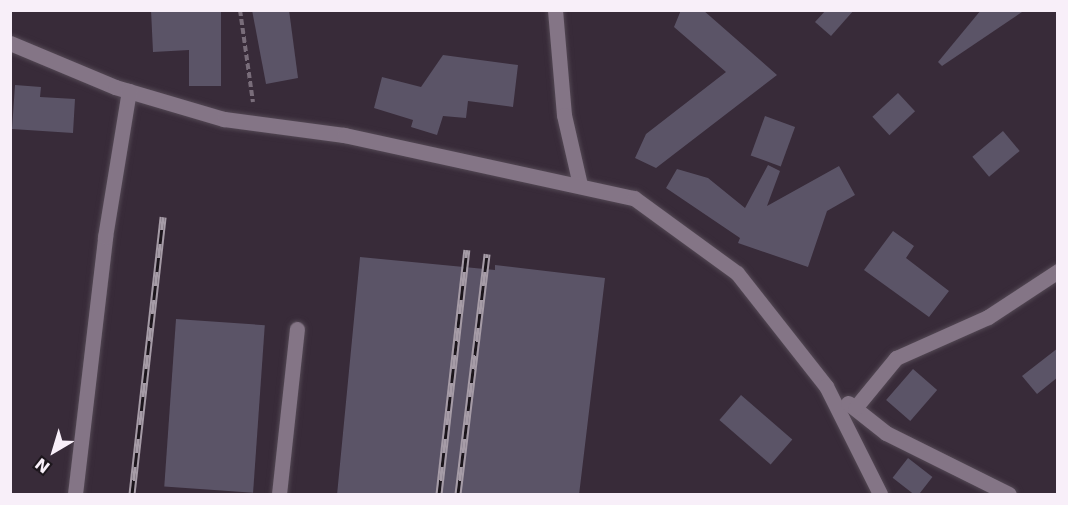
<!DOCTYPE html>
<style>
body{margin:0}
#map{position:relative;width:1068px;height:505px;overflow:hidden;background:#382b39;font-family:"DejaVu Sans",sans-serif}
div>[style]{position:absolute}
.building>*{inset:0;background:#5b5467;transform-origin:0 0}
.path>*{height:4px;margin-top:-2px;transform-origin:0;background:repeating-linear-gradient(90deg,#796d7a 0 6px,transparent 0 9px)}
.roads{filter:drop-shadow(0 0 2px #534854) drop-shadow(0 0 2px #534854)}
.minor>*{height:15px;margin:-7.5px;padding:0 7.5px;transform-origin:7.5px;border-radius:7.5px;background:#847586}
.rail>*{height:7px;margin-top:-3.5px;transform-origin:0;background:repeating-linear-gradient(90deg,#1c161c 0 14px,#a69ca7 0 28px);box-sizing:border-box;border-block:2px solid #a69ca7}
span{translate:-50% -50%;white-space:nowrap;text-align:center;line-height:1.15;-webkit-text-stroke:4.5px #1c161c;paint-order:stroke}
.frame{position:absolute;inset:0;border:12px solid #f8eff9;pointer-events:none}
.north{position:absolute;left:24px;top:421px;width:60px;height:60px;-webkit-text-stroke:4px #1c161c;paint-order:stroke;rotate:218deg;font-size:16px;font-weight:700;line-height:24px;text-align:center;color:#f8eff9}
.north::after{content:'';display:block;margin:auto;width:21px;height:27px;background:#f8eff9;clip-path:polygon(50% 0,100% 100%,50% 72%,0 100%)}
</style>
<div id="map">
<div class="building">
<i style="clip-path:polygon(151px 10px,221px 10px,221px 86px,189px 86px,189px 50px,153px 52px)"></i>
<i style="clip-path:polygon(252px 10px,289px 10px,298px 78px,266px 84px)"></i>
<i style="clip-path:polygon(681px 10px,703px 10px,777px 75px,656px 168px,635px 158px,646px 134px,726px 72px,674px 27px)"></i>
<i style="clip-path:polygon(826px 10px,854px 10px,831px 36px,815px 22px)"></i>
<i style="clip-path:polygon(981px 10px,1025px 10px,942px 66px,938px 62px)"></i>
<i style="clip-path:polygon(443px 55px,518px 65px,513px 107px,468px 101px,466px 118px,443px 116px,437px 135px,411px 127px,413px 120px,374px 108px,382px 77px,421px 87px)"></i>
<i style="clip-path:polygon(15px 85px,41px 87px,40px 97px,75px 99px,73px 133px,12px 129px)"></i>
<i style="left:898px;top:93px;width:25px;height:35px;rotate:47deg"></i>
<i style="left:765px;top:116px;width:32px;height:42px;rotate:20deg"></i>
<i style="left:1003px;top:131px;width:26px;height:40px;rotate:50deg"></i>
<i style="clip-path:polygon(768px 165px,780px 171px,767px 206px,839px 166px,855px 195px,827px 211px,808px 267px,738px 243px,740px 238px,666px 188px,677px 169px,708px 178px,745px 208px)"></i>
<i style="clip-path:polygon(893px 231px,914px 246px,906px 258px,949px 291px,929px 317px,864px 270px)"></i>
<i style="clip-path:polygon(360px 257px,495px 270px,495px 265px,605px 278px,579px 495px,337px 495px)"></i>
<i style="left:176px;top:319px;width:89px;height:168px;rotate:4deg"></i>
<i style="clip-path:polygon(1058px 348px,1058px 377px,1037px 394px,1022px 376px)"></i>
<i style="left:913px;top:369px;width:32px;height:41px;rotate:41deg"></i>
<i style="left:741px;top:395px;width:68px;height:33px;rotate:41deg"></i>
<i style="left:908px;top:458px;width:31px;height:25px;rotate:38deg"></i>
</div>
<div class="path">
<i style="left:240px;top:10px;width:93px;rotate:82deg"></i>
</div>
<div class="roads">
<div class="minor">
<i style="left:555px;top:10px;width:105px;rotate:85.1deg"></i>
<i style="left:564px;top:115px;width:72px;rotate:77.1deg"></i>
<i style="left:10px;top:43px;width:114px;rotate:22.7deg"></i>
<i style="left:115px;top:87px;width:114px;rotate:16.4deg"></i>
<i style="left:224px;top:119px;width:121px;rotate:7.6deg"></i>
<i style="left:344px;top:135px;width:297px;rotate:12.3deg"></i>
<i style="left:634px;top:198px;width:127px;rotate:36.1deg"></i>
<i style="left:737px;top:273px;width:144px;rotate:51.8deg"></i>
<i style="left:826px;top:386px;width:121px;rotate:63.4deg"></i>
<i style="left:848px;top:403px;width:48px;rotate:38.3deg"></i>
<i style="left:886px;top:433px;width:137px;rotate:26.4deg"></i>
<i style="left:855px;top:408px;width:65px;rotate:-50.6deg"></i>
<i style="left:896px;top:358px;width:101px;rotate:-24deg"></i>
<i style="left:988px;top:317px;width:84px;rotate:-33.3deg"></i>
<i style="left:75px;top:494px;width:259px;rotate:-83.3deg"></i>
<i style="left:105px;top:237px;width:148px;rotate:-80.7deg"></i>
<i style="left:279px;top:494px;width:166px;rotate:-83.8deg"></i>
</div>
</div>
<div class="rail">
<i style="left:132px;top:494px;width:279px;rotate:-83.6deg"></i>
<i style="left:439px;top:494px;width:246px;rotate:-83.5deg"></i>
<i style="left:458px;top:494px;width:242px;rotate:-83.1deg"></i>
</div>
<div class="frame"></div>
<div class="north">N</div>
</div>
